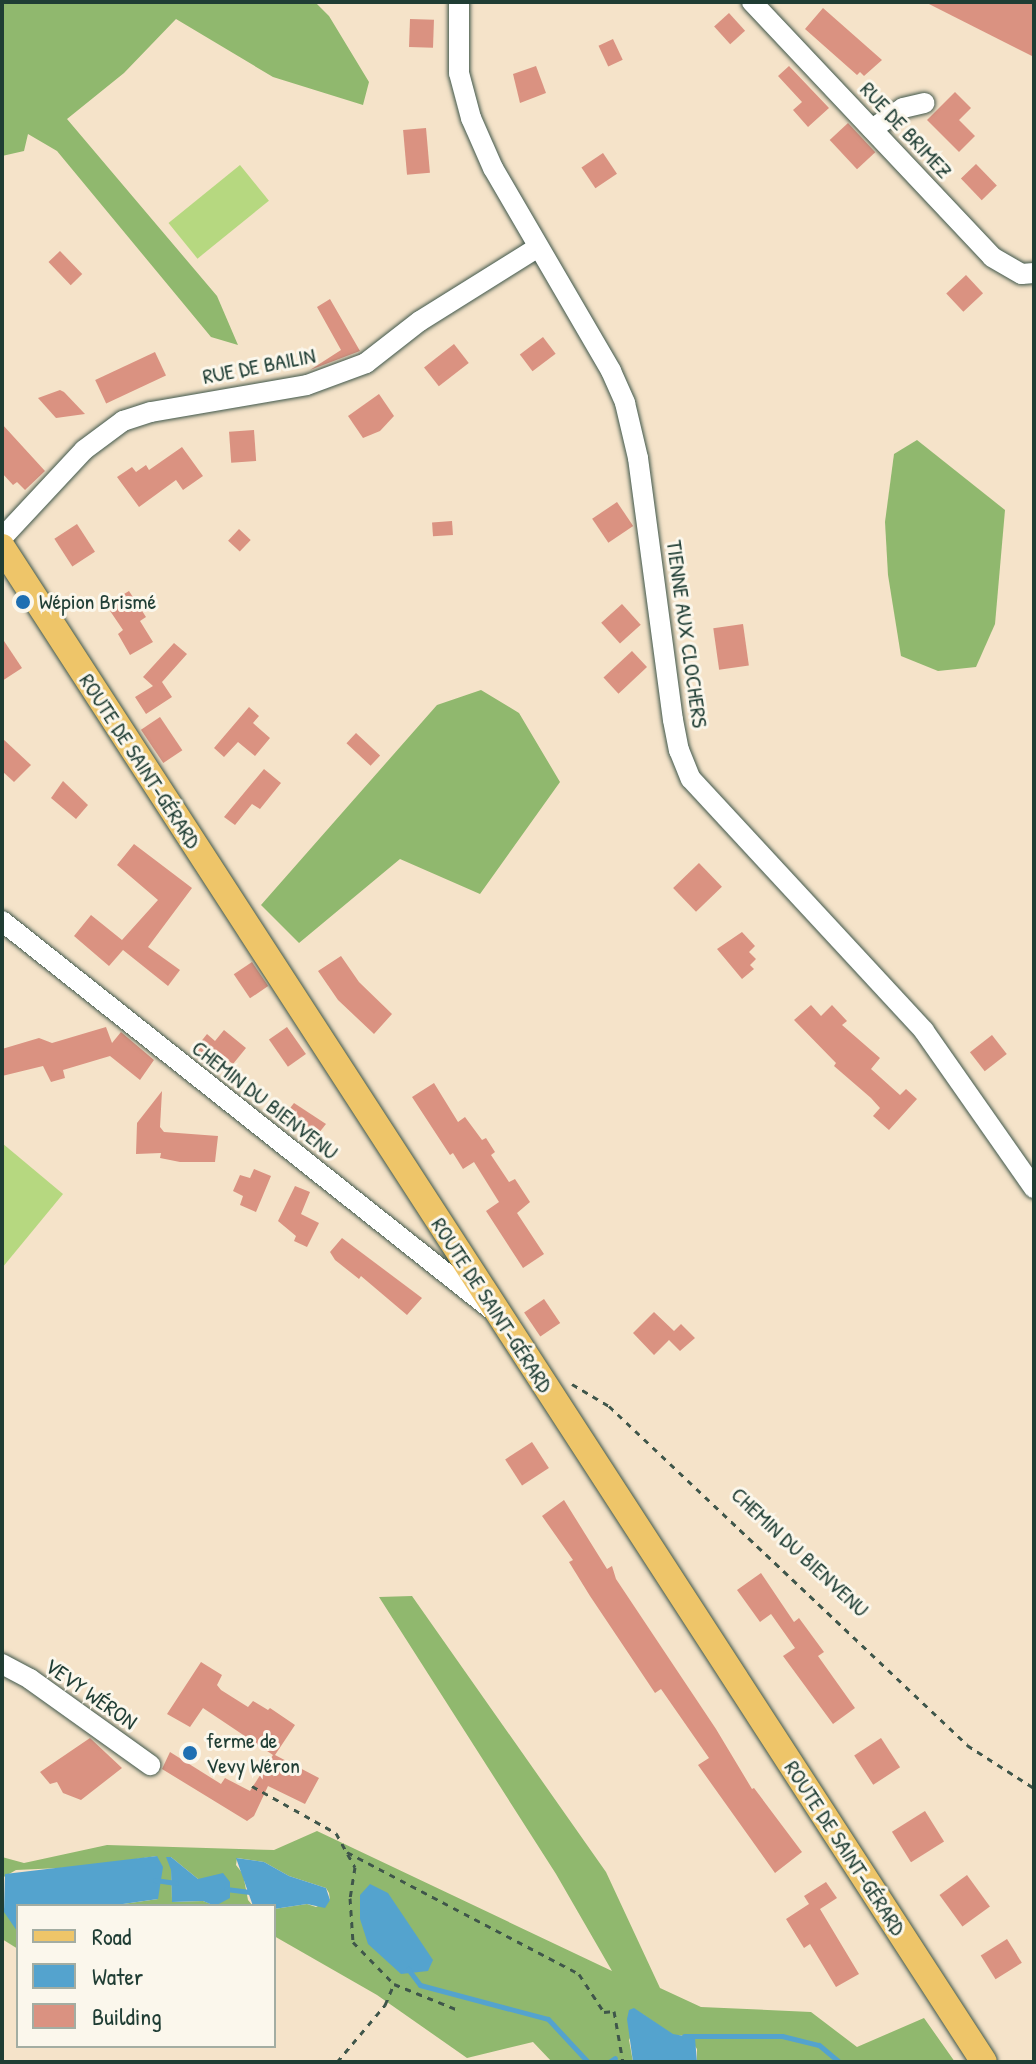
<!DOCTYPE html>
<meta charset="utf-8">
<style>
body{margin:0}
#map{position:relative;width:1036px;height:2064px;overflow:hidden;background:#f5e3c9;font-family:"Patrick Hand",sans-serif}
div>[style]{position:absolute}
.green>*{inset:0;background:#b6d880;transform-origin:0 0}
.forest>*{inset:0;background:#90b86e}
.water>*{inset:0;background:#54a3ce}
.stream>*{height:5px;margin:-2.5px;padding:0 2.5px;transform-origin:2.5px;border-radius:2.5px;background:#54a3ce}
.building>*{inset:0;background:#da9281;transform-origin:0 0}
.path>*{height:3px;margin-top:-1.5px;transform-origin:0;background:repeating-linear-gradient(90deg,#3f564a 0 6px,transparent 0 12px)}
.roads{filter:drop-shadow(0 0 2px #3f564a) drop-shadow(0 0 2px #3f564a)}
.minor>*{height:20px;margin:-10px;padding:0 10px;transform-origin:10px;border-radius:10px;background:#fff}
.major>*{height:26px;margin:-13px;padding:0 13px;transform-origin:13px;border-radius:13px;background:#eec569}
.dots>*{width:22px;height:22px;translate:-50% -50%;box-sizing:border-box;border:4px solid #fbf7ec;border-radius:50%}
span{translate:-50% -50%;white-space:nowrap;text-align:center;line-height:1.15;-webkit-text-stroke:6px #fbf7ec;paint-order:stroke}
.street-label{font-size:22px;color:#1f3d34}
.poi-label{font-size:22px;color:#1f3d34}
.left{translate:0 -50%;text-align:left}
.frame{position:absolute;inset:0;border:4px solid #1f3d34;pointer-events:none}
.legend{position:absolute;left:16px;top:1904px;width:260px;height:144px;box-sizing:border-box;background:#fbf7ec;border:2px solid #a3ada2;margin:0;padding:10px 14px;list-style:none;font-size:24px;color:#1f3d34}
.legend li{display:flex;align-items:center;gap:16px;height:40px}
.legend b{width:40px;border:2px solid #a3ada2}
</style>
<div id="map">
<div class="green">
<i style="left:240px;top:165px;width:46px;height:92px;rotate:51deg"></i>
<i style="clip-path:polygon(2px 1143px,63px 1194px,2px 1268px)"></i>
</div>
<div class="forest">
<i style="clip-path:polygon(2px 2px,315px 2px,329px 16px,369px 82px,363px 105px,273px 77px,176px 19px,124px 73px,67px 119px,217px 296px,238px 345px,211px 337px,57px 151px,28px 134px,24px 151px,2px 156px)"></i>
<i style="clip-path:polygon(917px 440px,1005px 510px,995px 624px,976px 667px,938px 671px,901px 656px,888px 575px,885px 522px,894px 454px)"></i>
<i style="clip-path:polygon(481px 690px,519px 713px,560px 782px,480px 894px,400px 859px,299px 943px,261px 905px,437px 705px)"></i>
<i style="clip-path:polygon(evenodd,412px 1596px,606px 1872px,660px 1988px,701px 2007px,811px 2012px,857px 2047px,924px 2018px,955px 2062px,697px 2062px,697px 2049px,688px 2036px,673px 2035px,642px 2014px,629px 2040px,633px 2062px,552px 2062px,533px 2042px,467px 2058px,377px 1995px,274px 1936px,274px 1909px,307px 1904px,316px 1907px,330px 1900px,329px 1893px,326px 1888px,289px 1876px,264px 1862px,237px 1858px,236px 1865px,243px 1874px,248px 1900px,253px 1906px,109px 1906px,158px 1899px,157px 1856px,82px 1867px,16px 1870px,2px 1878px,2px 1857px,24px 1863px,107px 1845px,274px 1850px,317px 1831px,612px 1971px,556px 1874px,379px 1597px,412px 1596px,171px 1857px,198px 1879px,216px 1906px,203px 1901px,172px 1902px,171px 1857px)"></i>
<i style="clip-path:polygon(2px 1904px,18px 1931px,18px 1949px,2px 1939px)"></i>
</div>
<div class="water">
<i style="clip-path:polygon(157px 1856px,163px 1867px,158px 1899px,109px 1906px,18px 1906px,17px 1931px,4px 1912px,5px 1874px)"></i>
<i style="clip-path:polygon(166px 1857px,171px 1857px,198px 1879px,223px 1873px,230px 1882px,230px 1898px,215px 1906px,203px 1901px,172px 1902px,171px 1870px)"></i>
<i style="clip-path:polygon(236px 1858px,264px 1862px,289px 1876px,326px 1888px,330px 1900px,325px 1908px,307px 1904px,274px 1909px,274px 1906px,253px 1906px)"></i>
<i style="clip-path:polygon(370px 1884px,388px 1893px,433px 1960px,428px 1971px,401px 1974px,368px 1944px,360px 1919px,360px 1895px)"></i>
<i style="clip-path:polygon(634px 2008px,673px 2034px,695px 2038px,697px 2062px,633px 2062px,627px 2019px,629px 2010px)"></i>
</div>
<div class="stream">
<i style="left:155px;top:1880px;width:21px;rotate:8deg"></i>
<i style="left:226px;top:1889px;width:26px;rotate:7deg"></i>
<i style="left:408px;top:1969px;width:20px;rotate:53deg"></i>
<i style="left:420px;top:1985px;width:132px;rotate:14.9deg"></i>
<i style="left:548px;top:2019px;width:59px;rotate:47.1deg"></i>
<i style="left:684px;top:2036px;width:98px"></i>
<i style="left:782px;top:2036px;width:38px;rotate:14deg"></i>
<i style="left:819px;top:2045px;width:26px;rotate:40deg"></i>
<i style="left:609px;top:2062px;width:7px;rotate:-34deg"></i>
</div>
<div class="building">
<i style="clip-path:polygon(925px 2px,1034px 2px,1034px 57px)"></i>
<i style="clip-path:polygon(823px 8px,882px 60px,864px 76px,860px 72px,857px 75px,805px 29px)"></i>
<i style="left:729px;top:13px;width:24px;height:20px;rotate:48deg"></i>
<i style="left:410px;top:19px;width:24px;height:28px;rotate:2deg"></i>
<i style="left:613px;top:39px;width:23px;height:16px;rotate:65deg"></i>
<i style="clip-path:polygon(536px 66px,546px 93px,520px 103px,513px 74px)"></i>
<i style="clip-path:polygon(789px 66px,829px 108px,808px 127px,793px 110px,802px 102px,778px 76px)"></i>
<i style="clip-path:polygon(955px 92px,971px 108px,959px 120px,975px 136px,959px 152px,927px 120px)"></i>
<i style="left:848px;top:123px;width:40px;height:25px;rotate:47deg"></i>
<i style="left:426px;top:128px;width:45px;height:23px;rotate:85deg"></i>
<i style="left:603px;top:153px;width:25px;height:26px;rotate:56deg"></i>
<i style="left:976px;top:164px;width:30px;height:21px;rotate:46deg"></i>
<i style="left:60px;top:251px;width:32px;height:16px;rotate:46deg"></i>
<i style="left:966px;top:275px;width:25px;height:27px;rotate:47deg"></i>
<i style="clip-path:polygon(330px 299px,360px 351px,310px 370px,341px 350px,317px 307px)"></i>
<i style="left:543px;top:337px;width:21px;height:29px;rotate:53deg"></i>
<i style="left:454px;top:344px;width:24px;height:38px;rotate:52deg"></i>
<i style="left:155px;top:352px;width:26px;height:66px;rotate:65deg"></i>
<i style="clip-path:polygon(60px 390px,64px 392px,85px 414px,56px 418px,38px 398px)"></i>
<i style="clip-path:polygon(379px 394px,394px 416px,380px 431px,363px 438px,348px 416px)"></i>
<i style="clip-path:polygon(2px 424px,45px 471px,25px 490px,17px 482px,13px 485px,2px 473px)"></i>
<i style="left:254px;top:430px;width:31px;height:25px;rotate:86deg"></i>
<i style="clip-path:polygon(182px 447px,203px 476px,183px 490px,176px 480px,139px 507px,117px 477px,132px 467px,136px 472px,146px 465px,149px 470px)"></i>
<i style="left:617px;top:502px;width:29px;height:30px;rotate:56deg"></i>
<i style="left:452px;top:521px;width:14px;height:20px;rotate:86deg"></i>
<i style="left:77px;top:524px;width:33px;height:27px;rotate:57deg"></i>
<i style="left:239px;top:529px;width:16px;height:16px;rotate:43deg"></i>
<i style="clip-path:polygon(129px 591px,146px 617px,140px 621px,153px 642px,130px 655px,118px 634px,123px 630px,106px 605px)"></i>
<i style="left:622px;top:604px;width:28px;height:28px;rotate:48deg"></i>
<i style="left:743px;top:624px;width:42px;height:30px;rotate:82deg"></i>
<i style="clip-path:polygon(2px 638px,22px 668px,2px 681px)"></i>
<i style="clip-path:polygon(174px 643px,187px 654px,162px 682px,172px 697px,146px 714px,135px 697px,153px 686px,143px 677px)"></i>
<i style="left:632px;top:651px;width:22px;height:39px;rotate:47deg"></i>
<i style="clip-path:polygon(249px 707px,259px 716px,253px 723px,270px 738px,255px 756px,238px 742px,224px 757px,214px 748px)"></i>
<i style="left:160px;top:717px;width:40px;height:23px;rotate:56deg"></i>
<i style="left:356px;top:733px;width:33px;height:14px;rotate:43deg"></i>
<i style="clip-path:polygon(2px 738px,31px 765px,14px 782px,2px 771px)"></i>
<i style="clip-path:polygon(264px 769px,281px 783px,260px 809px,252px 804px,235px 825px,224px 817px)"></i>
<i style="clip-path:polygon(63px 781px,88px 805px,76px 819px,51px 798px)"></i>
<i style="clip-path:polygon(134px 844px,192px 888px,148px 947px,180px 970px,168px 986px,123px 950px,109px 966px,74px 936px,91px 915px,122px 940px,158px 900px,117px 865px)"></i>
<i style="left:699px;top:863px;width:33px;height:36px;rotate:46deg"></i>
<i style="clip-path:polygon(742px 932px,755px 946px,749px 952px,756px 959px,750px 965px,754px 969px,742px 979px,717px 949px)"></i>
<i style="clip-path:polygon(341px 956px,359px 982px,392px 1014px,374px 1034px,338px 1000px,318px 971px)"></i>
<i style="left:252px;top:962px;width:29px;height:22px;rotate:56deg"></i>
<i style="clip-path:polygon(811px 1005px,821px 1016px,832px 1005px,847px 1021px,842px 1025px,880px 1058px,871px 1069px,900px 1095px,906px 1089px,917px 1099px,889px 1130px,873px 1116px,880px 1108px,871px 1098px,834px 1066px,836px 1063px,794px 1020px)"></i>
<i style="clip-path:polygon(106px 1027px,112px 1043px,121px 1032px,154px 1060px,140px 1080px,110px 1056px,63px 1070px,65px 1078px,51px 1082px,43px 1066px,2px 1076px,2px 1049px,39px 1038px,52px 1043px)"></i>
<i style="left:287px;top:1027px;width:33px;height:22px;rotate:55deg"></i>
<i style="clip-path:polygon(224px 1030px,246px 1048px,233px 1064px,216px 1051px,205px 1065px,191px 1054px,207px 1034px,215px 1041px)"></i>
<i style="left:992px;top:1035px;width:24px;height:28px;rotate:52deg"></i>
<i style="clip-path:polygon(434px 1083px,458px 1122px,465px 1117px,482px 1140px,486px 1138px,495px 1152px,491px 1155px,509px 1182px,515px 1179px,530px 1202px,517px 1213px,544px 1254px,523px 1268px,486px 1211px,499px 1202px,474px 1162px,463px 1169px,453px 1153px,450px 1155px,412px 1097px)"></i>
<i style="clip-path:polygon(162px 1091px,160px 1127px,164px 1132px,218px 1136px,215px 1162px,180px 1162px,160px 1158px,161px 1153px,136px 1154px,137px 1123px)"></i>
<i style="clip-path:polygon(294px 1103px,326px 1124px,314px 1139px,284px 1116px)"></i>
<i style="clip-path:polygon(254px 1169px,271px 1176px,256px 1212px,240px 1205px,243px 1196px,233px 1191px,240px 1175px,250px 1178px)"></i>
<i style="clip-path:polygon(295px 1186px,310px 1192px,301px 1214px,319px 1223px,307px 1247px,294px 1241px,296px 1236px,278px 1221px)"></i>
<i style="clip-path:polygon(342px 1238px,422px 1298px,407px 1315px,361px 1276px,359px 1279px,335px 1260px,330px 1252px)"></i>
<i style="left:544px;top:1299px;width:29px;height:24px;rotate:56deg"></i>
<i style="clip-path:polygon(654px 1312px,674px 1331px,681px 1324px,695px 1338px,680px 1351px,669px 1340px,654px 1355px,633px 1333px)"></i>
<i style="left:532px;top:1442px;width:31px;height:32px;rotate:57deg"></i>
<i style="clip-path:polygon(564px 1500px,607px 1569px,612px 1566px,616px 1579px,716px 1729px,752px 1789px,754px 1788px,802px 1852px,775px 1873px,698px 1765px,709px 1758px,661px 1689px,655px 1693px,590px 1596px,569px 1562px,573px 1560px,542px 1516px)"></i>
<i style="clip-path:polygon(761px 1573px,794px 1622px,799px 1618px,824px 1652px,818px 1656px,855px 1708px,833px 1724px,783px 1656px,795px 1648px,771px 1614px,760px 1622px,737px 1590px)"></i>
<i style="clip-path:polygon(201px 1662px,222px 1675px,217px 1685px,221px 1690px,248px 1707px,253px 1701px,268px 1710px,270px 1708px,295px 1725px,275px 1755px,319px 1778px,305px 1804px,268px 1786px,254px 1816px,247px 1821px,162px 1769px,170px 1752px,221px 1784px,225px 1778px,250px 1791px,273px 1755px,203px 1708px,190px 1727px,167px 1714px)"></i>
<i style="clip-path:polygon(90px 1738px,122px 1768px,81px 1800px,63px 1793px,57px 1782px,50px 1784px,40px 1772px)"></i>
<i style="left:881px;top:1738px;width:35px;height:32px;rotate:57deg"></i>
<i style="left:925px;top:1811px;width:36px;height:39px;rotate:58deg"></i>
<i style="left:967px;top:1875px;width:39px;height:34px;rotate:54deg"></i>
<i style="clip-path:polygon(826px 1882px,837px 1898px,820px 1909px,859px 1974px,836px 1987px,810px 1944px,804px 1948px,786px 1919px,809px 1904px,804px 1896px)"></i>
<i style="left:1007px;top:1939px;width:28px;height:31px;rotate:58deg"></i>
</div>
<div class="path">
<i style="left:572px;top:1384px;width:43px;rotate:30.7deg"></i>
<i style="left:609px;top:1406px;width:493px;rotate:43.4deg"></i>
<i style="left:967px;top:1745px;width:80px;rotate:32.7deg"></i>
<i style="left:252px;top:1786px;width:96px;rotate:29.2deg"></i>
<i style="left:336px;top:1833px;width:39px;rotate:61deg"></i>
<i style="left:355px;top:1867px;width:31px;rotate:99deg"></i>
<i style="left:350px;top:1898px;width:44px;rotate:86.1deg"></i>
<i style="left:353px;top:1942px;width:59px;rotate:45.7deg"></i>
<i style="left:394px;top:1984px;width:69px;rotate:22.1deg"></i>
<i style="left:347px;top:1852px;width:262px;rotate:27.7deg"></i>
<i style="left:579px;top:1974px;width:45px;rotate:56.7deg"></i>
<i style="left:604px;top:2012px;width:10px;rotate:-6deg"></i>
<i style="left:614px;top:2011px;width:52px;rotate:80deg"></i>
<i style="left:337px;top:2062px;width:75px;rotate:-49.9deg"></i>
<i style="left:385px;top:2005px;width:23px;rotate:-67deg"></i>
</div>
<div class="roads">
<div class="minor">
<i style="left:459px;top:2px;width:71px;rotate:90deg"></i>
<i style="left:459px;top:73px;width:47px;rotate:75.1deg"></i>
<i style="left:471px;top:118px;width:55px;rotate:66.3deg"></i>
<i style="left:493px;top:168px;width:235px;rotate:59.8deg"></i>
<i style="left:611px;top:371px;width:35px;rotate:66deg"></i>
<i style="left:625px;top:403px;width:57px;rotate:76.7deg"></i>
<i style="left:638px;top:458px;width:264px;rotate:82.4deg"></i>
<i style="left:673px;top:720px;width:31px;rotate:79deg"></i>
<i style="left:679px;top:750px;width:31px;rotate:68deg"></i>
<i style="left:691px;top:779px;width:343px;rotate:47.2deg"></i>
<i style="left:924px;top:1031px;width:192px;rotate:55deg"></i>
<i style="left:752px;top:2px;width:350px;rotate:46.7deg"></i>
<i style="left:992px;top:257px;width:34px;rotate:30deg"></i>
<i style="left:1022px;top:274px;width:12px;rotate:-5deg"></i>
<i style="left:872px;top:129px;width:37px;rotate:-34deg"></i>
<i style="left:903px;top:108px;width:22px;rotate:-13deg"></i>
<i style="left:2px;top:538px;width:120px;rotate:-47deg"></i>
<i style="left:84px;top:450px;width:49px;rotate:-36.6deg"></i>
<i style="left:123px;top:421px;width:29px;rotate:-18deg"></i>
<i style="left:151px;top:412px;width:158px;rotate:-9.8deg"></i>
<i style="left:307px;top:385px;width:63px;rotate:-20.4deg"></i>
<i style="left:366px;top:363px;width:68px;rotate:-37.9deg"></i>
<i style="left:420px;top:321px;width:138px;rotate:-32deg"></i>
<i style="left:2px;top:921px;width:624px;rotate:38.43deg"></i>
<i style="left:2px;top:1664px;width:32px;rotate:28deg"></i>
<i style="left:30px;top:1679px;width:148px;rotate:35.6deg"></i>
</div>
<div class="major">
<i style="left:2px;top:547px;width:1805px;rotate:57.05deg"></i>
</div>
</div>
<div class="dots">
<i style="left:23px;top:602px;background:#1f6fb2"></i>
<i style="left:190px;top:1753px;background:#1f6fb2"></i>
</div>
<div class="street-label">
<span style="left:906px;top:130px;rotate:47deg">RUE DE BRIMEZ</span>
<span style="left:259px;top:366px;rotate:-11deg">RUE DE BAILIN</span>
<span style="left:687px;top:634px;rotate:82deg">TIENNE AUX CLOCHERS</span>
<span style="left:140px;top:761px;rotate:57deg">ROUTE DE SAINT-GÉRARD</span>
<span style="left:265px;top:1100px;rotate:38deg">CHEMIN DU BIENVENU</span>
<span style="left:492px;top:1305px;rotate:57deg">ROUTE DE SAINT-GÉRARD</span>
<span style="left:800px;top:1552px;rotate:43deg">CHEMIN DU BIENVENU</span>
<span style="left:91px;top:1694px;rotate:35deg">VEVY WÉRON</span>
<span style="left:845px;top:1848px;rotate:57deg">ROUTE DE SAINT-GÉRARD</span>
</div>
<div class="poi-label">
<span class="left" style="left:39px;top:602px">Wépion Brismé</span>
<span class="left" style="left:206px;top:1753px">ferme de<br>Vevy Wéron</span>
</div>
<div class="frame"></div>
<ul class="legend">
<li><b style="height:10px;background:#eec569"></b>Road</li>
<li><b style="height:22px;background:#54a3ce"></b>Water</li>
<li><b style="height:22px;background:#da9281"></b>Building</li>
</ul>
</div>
